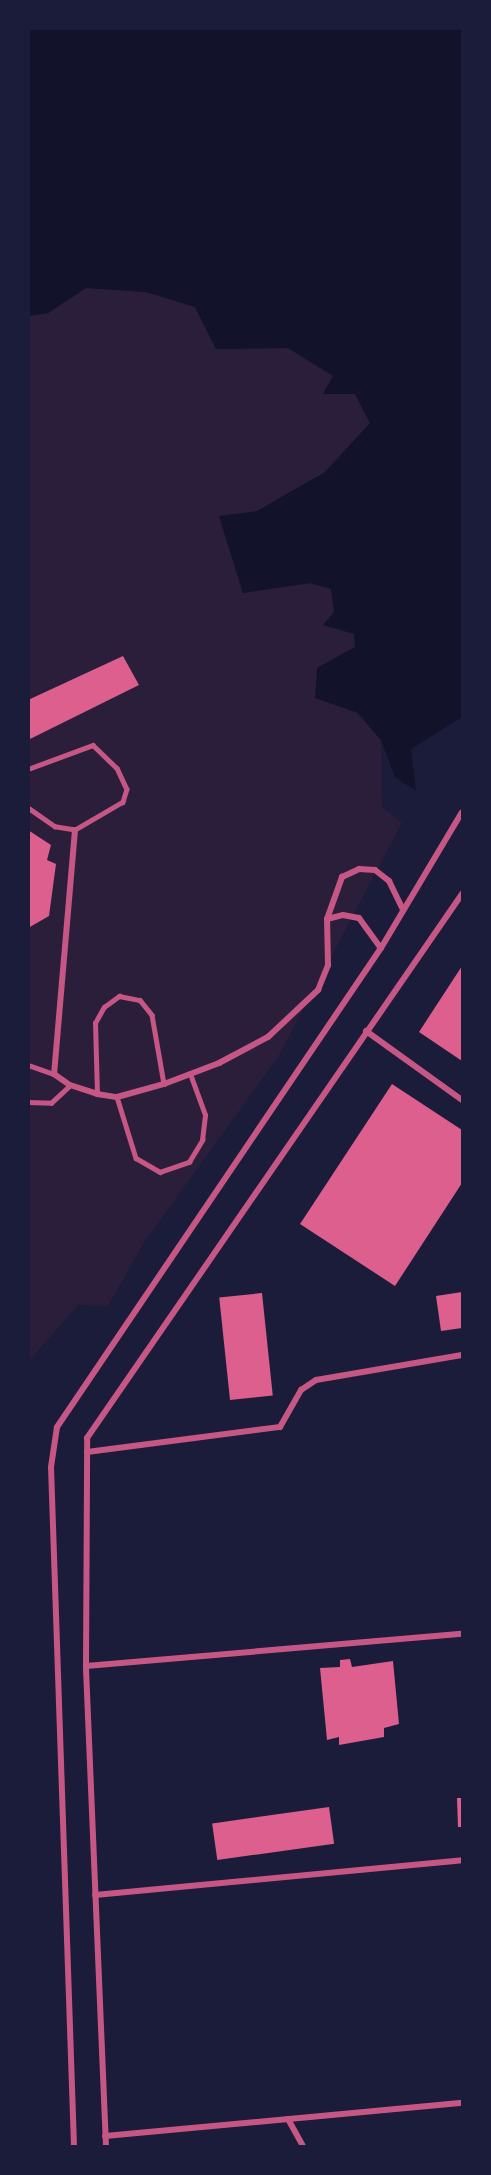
<!DOCTYPE html>
<style>
body{margin:0}
#map{position:relative;width:491px;height:2175px;overflow:hidden;background:#1b1b3a;font-family:Cabin,sans-serif}
div>[style]{position:absolute}
.green>*{inset:0;background:#2a1e3b}
.water>*{inset:0;background:#12122b}
.building>*{inset:0;background:#dd5f8e;transform-origin:0 0}
.service>*{height:4.5px;margin:-2.25px;padding:0 2.25px;transform-origin:2.25px;border-radius:2.25px;background:#c65784}
.minor>*{height:6px;margin:-3px;padding:0 3px;transform-origin:3px;border-radius:3px;background:#c65784}
span{translate:-50% -50%;white-space:nowrap;text-align:center;line-height:1.15;-webkit-text-stroke:6px #1b1b3a;paint-order:stroke}
.frame{position:absolute;inset:0;border:30px solid #1b1b3a;pointer-events:none}
</style>
<div id="map">
<div class="green">
<i style="clip-path:polygon(86px 288px,146px 292px,195px 307px,216px 349px,288px 348px,334px 376px,324px 394px,355px 394px,370px 423px,325px 473px,257px 511px,219px 517px,243px 593px,310px 583px,331px 589px,334px 612px,354px 634px,355px 647px,317px 668px,381px 740px,382px 807px,402px 823px,278px 1057px,145px 1241px,108px 1306px,78px 1305px,29px 1361px,29px 316px,48px 313px)"></i>
</div>
<div class="water">
<i style="clip-path:polygon(28px 29px,462px 29px,462px 717px,411px 749px,416px 791px,395px 777px,381px 740px,358px 713px,315px 698px,317px 668px,355px 647px,354px 634px,323px 625px,334px 612px,331px 589px,310px 583px,243px 593px,219px 516px,257px 511px,325px 472px,370px 423px,355px 394px,323px 394px,333px 376px,288px 348px,216px 349px,195px 307px,146px 292px,86px 288px,48px 313px,29px 316px)"></i>
</div>
<div class="building">
<i style="clip-path:polygon(123px 656px,139px 685px,28px 740px,28px 700px)"></i>
<i style="clip-path:polygon(28px 830px,51px 845px,47px 860px,56px 864px,49px 916px,28px 928px)"></i>
<i style="clip-path:polygon(462px 966px,462px 1061px,419px 1032px)"></i>
<i style="clip-path:polygon(392px 1084px,462px 1130px,462px 1183px,395px 1286px,300px 1224px)"></i>
<i style="clip-path:polygon(462px 1292px,462px 1328px,441px 1331px,436px 1296px)"></i>
<i style="left:262px;top:1293px;width:103px;height:43px;rotate:84deg"></i>
<i style="clip-path:polygon(350px 1659px,352px 1667px,393px 1661px,399px 1724px,384px 1728px,384px 1737px,339px 1745px,339px 1737px,327px 1740px,320px 1668px,340px 1667px,340px 1660px)"></i>
<i style="clip-path:polygon(457px 1798px,462px 1798px,462px 1827px,458px 1827px)"></i>
<i style="left:329px;top:1807px;width:37px;height:118px;rotate:82deg"></i>
</div>
<div class="service">
<i style="left:28px;top:769px;width:69px;rotate:-20.3deg"></i>
<i style="left:93px;top:745px;width:33px;rotate:44deg"></i>
<i style="left:117px;top:768px;width:23px;rotate:65deg"></i>
<i style="left:127px;top:789px;width:14px;rotate:107deg"></i>
<i style="left:123px;top:802px;width:56px;rotate:149.7deg"></i>
<i style="left:75px;top:830px;width:20px;rotate:-171deg"></i>
<i style="left:55px;top:827px;width:33px;rotate:-145deg"></i>
<i style="left:28px;top:1065px;width:28px;rotate:19deg"></i>
<i style="left:97px;top:1094px;width:71px;rotate:-91.6deg"></i>
<i style="left:95px;top:1023px;width:18px;rotate:-61deg"></i>
<i style="left:104px;top:1007px;width:19px;rotate:-36deg"></i>
<i style="left:119px;top:996px;width:21px;rotate:11deg"></i>
<i style="left:140px;top:1000px;width:19px;rotate:51deg"></i>
<i style="left:152px;top:1015px;width:70px;rotate:80.1deg"></i>
<i style="left:117px;top:1097px;width:64px;rotate:72.7deg"></i>
<i style="left:136px;top:1158px;width:28px;rotate:30deg"></i>
<i style="left:160px;top:1172px;width:31px;rotate:-19deg"></i>
<i style="left:189px;top:1162px;width:26px;rotate:-59deg"></i>
<i style="left:202px;top:1140px;width:25px;rotate:-83deg"></i>
<i style="left:205px;top:1115px;width:44px;rotate:-110.1deg"></i>
<i style="left:28px;top:1102px;width:23px;rotate:2deg"></i>
<i style="left:51px;top:1103px;width:26px;rotate:-43deg"></i>
</div>
<div class="minor">
<i style="left:75px;top:830px;width:245px;rotate:94.9deg"></i>
<i style="left:54px;top:1074px;width:19px;rotate:35deg"></i>
<i style="left:70px;top:1085px;width:28px;rotate:18deg"></i>
<i style="left:97px;top:1094px;width:20px;rotate:9deg"></i>
<i style="left:117px;top:1097px;width:49px;rotate:-15.5deg"></i>
<i style="left:164px;top:1084px;width:59px;rotate:-20.9deg"></i>
<i style="left:219px;top:1063px;width:55px;rotate:-28deg"></i>
<i style="left:268px;top:1037px;width:69px;rotate:-43.2deg"></i>
<i style="left:318px;top:990px;width:27px;rotate:-68deg"></i>
<i style="left:328px;top:965px;width:46px;rotate:-91.2deg"></i>
<i style="left:327px;top:919px;width:45px;rotate:-70.3deg"></i>
<i style="left:342px;top:877px;width:19px;rotate:-25deg"></i>
<i style="left:359px;top:869px;width:16px;rotate:4deg"></i>
<i style="left:375px;top:870px;width:18px;rotate:38deg"></i>
<i style="left:389px;top:881px;width:32px;rotate:64deg"></i>
<i style="left:327px;top:919px;width:16px;rotate:-14deg"></i>
<i style="left:343px;top:915px;width:16px;rotate:11deg"></i>
<i style="left:359px;top:918px;width:37px;rotate:54deg"></i>
<i style="left:366px;top:1031px;width:118px;rotate:35.7deg"></i>
<i style="left:87px;top:1452px;width:195px;rotate:-7.4deg"></i>
<i style="left:280px;top:1427px;width:43px;rotate:-60.4deg"></i>
<i style="left:301px;top:1390px;width:18px;rotate:-34deg"></i>
<i style="left:316px;top:1380px;width:148px;rotate:-9.7deg"></i>
<i style="left:86px;top:1666px;width:377px;rotate:-4.9deg"></i>
<i style="left:95px;top:1895px;width:369px;rotate:-5.4deg"></i>
<i style="left:288px;top:2119px;width:31px;rotate:61deg"></i>
<i style="left:105px;top:2136px;width:359px;rotate:-5.3deg"></i>
<i style="left:74px;top:2146px;width:679px;rotate:-91.94deg"></i>
<i style="left:51px;top:1467px;width:40px;rotate:-81.5deg"></i>
<i style="left:57px;top:1427px;width:578px;rotate:-55.93deg"></i>
<i style="left:381px;top:948px;width:158px;rotate:-59.2deg"></i>
<i style="left:106px;top:2146px;width:480px;rotate:-92.4deg"></i>
<i style="left:86px;top:1666px;width:228px;rotate:-89.7deg"></i>
<i style="left:87px;top:1438px;width:661px;rotate:-55.42deg"></i>
</div>
<div class="frame"></div>
</div>
